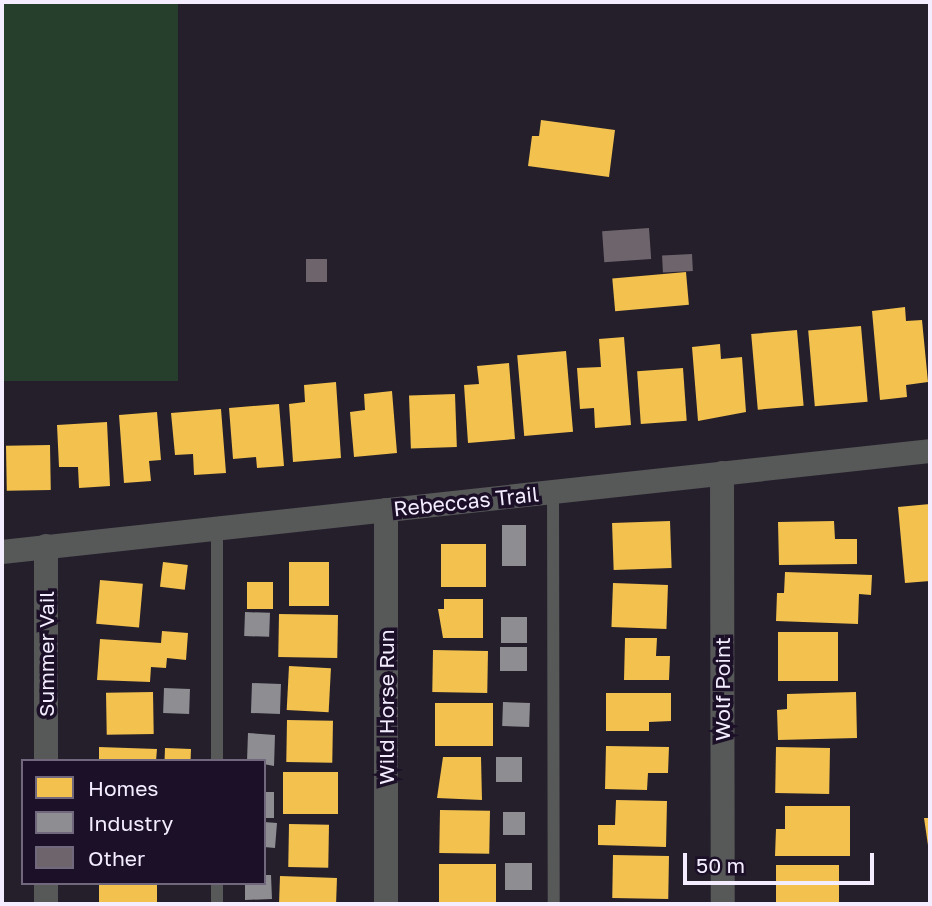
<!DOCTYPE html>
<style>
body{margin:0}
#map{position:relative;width:932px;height:906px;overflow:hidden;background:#251f2c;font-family:"Golos Text",sans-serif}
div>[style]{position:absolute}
.green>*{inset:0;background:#263f2c;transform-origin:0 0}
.homes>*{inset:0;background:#f2c14e;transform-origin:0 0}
.industry>*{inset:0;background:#8d8d92;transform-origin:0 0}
.building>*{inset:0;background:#6d646c;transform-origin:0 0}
.lane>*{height:12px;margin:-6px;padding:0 6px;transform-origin:6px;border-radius:6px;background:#575858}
.street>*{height:24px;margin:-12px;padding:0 12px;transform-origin:12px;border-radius:12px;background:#575858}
span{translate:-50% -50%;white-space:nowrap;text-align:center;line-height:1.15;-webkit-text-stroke:7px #1b1028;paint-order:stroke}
.street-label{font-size:21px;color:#f4edff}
.frame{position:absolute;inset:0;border:4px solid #f4edff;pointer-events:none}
.legend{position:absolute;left:21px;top:759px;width:245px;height:126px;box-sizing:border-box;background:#1b1028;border:2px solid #72687e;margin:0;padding:9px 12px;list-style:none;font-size:21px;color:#f4edff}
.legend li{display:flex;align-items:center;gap:14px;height:35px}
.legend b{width:35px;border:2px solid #72687e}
.scale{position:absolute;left:683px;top:853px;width:191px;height:32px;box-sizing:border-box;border:4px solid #f4edff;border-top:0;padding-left:9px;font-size:21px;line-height:24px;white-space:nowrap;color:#f4edff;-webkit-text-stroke:5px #1b1028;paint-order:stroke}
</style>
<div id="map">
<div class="green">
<i style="left:2px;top:2px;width:176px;height:379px"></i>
</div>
<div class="homes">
<i style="clip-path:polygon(541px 120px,615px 130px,609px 177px,528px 166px,532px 136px,539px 136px)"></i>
<i style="left:686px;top:272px;width:33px;height:74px;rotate:85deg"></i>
<i style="clip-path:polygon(905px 307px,906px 321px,922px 320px,928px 382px,906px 385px,907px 397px,880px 400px,872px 311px)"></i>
<i style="left:861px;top:326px;width:76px;height:53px;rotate:85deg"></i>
<i style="left:797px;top:330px;width:76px;height:46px;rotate:85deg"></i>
<i style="clip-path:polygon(624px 337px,631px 425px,595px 428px,594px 408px,580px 409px,577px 368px,601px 367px,599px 339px)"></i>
<i style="clip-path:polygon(720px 344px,721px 359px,742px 357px,746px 412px,698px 421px,692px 347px)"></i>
<i style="left:566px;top:351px;width:81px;height:49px;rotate:85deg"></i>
<i style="clip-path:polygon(509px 363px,515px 439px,468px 443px,464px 385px,479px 384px,477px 366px)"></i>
<i style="left:683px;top:368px;width:53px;height:46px;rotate:86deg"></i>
<i style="clip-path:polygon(336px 382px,341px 458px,293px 462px,289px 404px,305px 402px,304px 385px)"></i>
<i style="clip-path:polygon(392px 391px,397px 453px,354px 457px,350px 412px,365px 410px,364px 394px)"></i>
<i style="left:455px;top:394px;width:53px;height:46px;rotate:88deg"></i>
<i style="clip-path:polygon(279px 404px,284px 466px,257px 468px,256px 457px,233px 459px,229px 408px)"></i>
<i style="clip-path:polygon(221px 409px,226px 473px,194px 475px,193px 454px,175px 455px,171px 413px)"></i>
<i style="clip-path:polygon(157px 412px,161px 460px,149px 461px,151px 481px,124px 483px,119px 415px)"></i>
<i style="clip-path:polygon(107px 422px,110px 486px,79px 488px,78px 467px,59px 467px,57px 425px)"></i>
<i style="left:50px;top:445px;width:45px;height:44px;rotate:89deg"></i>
<i style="clip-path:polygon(930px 504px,930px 581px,905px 583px,898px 507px)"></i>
<i style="left:670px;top:521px;width:47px;height:58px;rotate:88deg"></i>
<i style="clip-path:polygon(834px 521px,835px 539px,857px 539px,857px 564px,779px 565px,778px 522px)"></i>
<i style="left:441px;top:544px;width:45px;height:43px"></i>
<i style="left:163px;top:562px;width:25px;height:25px;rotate:7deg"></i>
<i style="left:289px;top:562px;width:40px;height:44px"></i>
<i style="clip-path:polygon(785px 572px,872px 575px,871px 595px,859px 594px,858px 624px,776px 621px,777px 593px,784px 593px)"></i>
<i style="left:100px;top:580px;width:43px;height:44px;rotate:5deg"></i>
<i style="left:247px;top:582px;width:26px;height:27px"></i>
<i style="left:613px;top:583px;width:55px;height:44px;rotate:2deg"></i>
<i style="clip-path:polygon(444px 599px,483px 599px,483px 638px,443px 638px,438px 609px,444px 609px)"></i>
<i style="left:279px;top:614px;width:59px;height:43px;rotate:1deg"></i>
<i style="clip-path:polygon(162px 631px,188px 633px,186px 660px,167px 658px,166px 668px,151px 667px,150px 682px,97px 680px,100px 639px,161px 643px)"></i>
<i style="left:778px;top:632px;width:60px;height:49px"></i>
<i style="clip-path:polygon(625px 638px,657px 638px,656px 656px,670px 656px,669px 680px,624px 680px)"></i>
<i style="left:433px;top:650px;width:55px;height:42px;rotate:1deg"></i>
<i style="left:289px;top:666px;width:42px;height:44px;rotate:3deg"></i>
<i style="left:153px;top:692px;width:42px;height:47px;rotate:89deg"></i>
<i style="clip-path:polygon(856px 692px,857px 738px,778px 740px,777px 710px,787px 709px,787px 694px)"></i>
<i style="clip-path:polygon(606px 693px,671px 693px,671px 721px,649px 722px,649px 731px,606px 731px)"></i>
<i style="left:435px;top:703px;width:58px;height:43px"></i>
<i style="left:287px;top:720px;width:46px;height:42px;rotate:1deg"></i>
<i style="clip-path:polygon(606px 746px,669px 747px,668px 773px,648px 773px,647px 790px,605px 789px)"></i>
<i style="clip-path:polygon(99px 747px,157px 749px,156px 761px,99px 761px)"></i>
<i style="left:776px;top:747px;width:54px;height:46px;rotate:1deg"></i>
<i style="left:165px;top:748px;width:26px;height:13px;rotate:2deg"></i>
<i style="clip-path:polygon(443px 757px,481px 757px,482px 800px,437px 798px)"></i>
<i style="left:283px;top:772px;width:55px;height:42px"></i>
<i style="clip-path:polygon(616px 800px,667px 801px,666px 847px,598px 845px,598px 825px,615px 825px)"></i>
<i style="clip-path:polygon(785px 806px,850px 806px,850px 856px,775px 856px,776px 829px,785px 829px)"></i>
<i style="left:440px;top:810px;width:50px;height:43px;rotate:1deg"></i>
<i style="clip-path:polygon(924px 818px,930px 818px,930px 852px,929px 852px)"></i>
<i style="left:289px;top:824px;width:40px;height:43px;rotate:1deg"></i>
<i style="left:613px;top:855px;width:56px;height:43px;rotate:1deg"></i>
<i style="left:439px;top:864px;width:57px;height:40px"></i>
<i style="left:776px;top:865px;width:63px;height:39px"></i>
<i style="left:280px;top:876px;width:57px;height:28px;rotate:2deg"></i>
<i style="left:99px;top:883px;width:58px;height:21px"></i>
</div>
<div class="industry">
<i style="left:502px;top:525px;width:24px;height:41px"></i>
<i style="left:245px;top:612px;width:25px;height:24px;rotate:2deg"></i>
<i style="left:501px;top:617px;width:26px;height:26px"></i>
<i style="left:500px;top:647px;width:27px;height:24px"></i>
<i style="left:252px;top:683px;width:29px;height:30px;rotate:2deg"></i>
<i style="left:164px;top:688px;width:26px;height:25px;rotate:2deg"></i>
<i style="left:503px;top:702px;width:27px;height:24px;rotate:2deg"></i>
<i style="clip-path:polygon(248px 733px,275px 735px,274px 766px,247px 761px)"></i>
<i style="left:496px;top:757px;width:26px;height:25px"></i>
<i style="left:264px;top:792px;width:10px;height:26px"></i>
<i style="left:503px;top:812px;width:22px;height:23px"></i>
<i style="clip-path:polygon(264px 822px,277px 823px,275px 848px,264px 847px)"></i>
<i style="left:505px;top:863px;width:27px;height:27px"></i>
<i style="clip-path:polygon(264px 875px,271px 875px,272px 899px,245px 900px,245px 883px,264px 883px)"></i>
</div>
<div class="building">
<i style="left:649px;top:228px;width:31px;height:47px;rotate:86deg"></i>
<i style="left:692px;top:254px;width:17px;height:30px;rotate:87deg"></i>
<i style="left:306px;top:259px;width:21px;height:23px"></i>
</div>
<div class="lane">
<i style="left:553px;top:492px;width:412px;rotate:89.9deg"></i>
<i style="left:217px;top:528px;width:233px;rotate:90deg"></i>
<i style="left:217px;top:883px;width:21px;rotate:90deg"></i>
</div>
<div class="street">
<i style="left:722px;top:473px;width:431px;rotate:89.9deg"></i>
<i style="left:386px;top:510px;width:394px;rotate:90deg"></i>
<i style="left:2px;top:552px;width:933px;rotate:-6.21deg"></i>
<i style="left:46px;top:761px;width:215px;rotate:-90deg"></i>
<i style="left:46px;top:904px;width:21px;rotate:-90deg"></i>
</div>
<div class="street-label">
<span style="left:466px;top:501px;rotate:-6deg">Rebeccas Trail</span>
<span style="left:46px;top:654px;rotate:-90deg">Summer Vail</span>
<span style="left:722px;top:689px;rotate:-90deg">Wolf Point</span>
<span style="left:386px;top:707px;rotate:-90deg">Wild Horse Run</span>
</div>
<div class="frame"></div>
<ul class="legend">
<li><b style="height:19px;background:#f2c14e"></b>Homes</li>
<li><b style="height:19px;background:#8d8d92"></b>Industry</li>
<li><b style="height:19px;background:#6d646c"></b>Other</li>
</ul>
<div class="scale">50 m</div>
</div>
